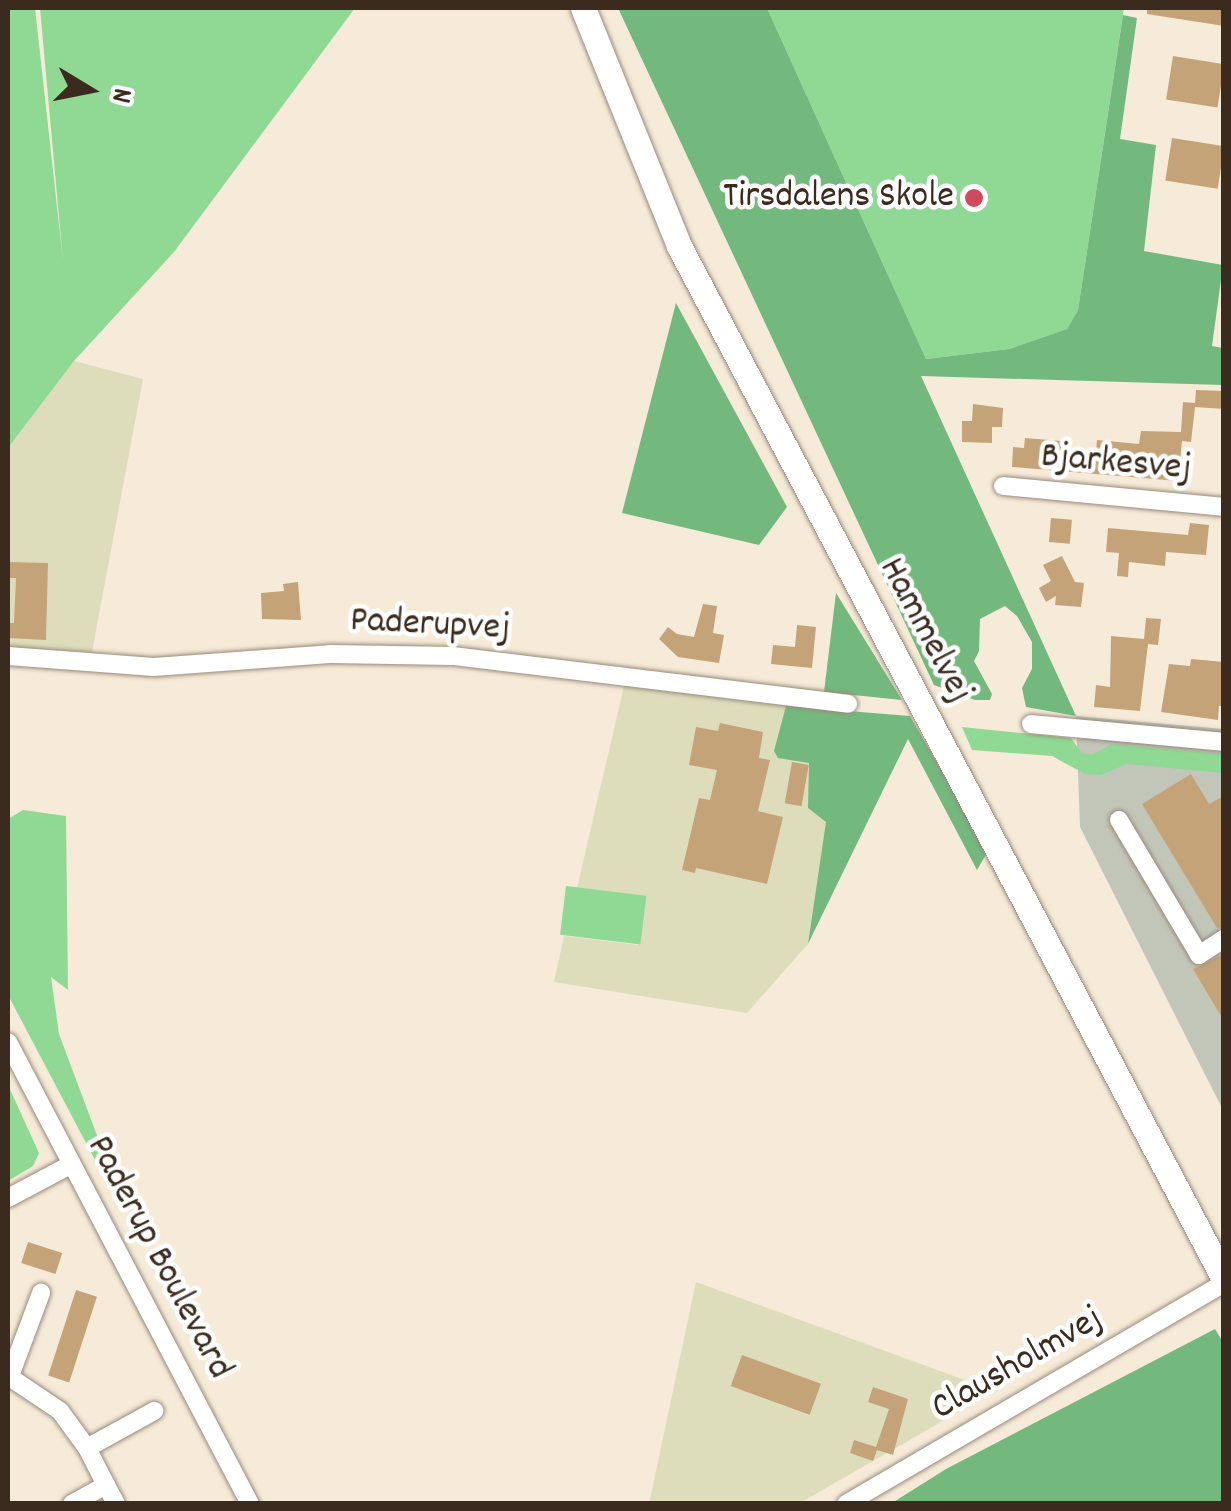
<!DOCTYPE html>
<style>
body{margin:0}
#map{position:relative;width:1231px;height:1511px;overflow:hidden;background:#f6ebd8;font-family:Dekko,sans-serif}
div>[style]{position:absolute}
.built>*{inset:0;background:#ddddbc}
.industrial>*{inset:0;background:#c2c6b9}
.green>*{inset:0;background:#8fd995;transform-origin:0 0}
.forest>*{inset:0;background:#73b97e}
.building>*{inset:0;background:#c5a378;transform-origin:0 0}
.roads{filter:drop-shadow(0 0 2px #988a7b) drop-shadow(0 0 2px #988a7b)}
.minor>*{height:18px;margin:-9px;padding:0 9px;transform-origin:9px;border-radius:9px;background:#fff}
.highway>*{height:25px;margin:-12.5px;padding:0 12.5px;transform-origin:12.5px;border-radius:12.5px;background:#fff}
.dots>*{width:28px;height:28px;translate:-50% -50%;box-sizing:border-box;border:5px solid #fff;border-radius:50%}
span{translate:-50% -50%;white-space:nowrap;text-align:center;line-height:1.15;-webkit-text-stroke:9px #fff;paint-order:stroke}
.poi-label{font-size:38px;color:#3b2a1e}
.right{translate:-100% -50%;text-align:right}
.street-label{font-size:38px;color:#3b2a1e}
.frame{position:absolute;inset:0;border:10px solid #3b2a1e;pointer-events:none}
.north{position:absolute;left:40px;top:40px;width:100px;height:100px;-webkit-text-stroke:8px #fff;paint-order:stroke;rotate:100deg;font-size:28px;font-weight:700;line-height:40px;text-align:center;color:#3b2a1e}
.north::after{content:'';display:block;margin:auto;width:35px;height:45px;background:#3b2a1e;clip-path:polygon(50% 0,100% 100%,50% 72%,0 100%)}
</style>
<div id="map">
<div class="built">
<i style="clip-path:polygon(74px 361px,143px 379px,92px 652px,8px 647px,8px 448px)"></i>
<i style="clip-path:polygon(624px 686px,824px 710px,839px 819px,808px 944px,747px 1013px,554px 982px,564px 936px,639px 945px,646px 896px,577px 888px)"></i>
<i style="clip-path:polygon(696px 1282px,995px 1391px,800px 1503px,649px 1504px)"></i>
</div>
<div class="industrial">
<i style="clip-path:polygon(1076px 716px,1223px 729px,1223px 1110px,1080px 827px)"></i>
</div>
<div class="green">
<i style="clip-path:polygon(8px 8px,35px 8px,63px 261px,40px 8px,355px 8px,174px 252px,74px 361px,8px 448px)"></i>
<i style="clip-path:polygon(767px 8px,1124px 8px,1078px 310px,1067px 329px,1009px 349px,926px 359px)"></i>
<i style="clip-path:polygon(962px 727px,1071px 738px,1082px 753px,1092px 755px,1111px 744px,1223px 754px,1223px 773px,1127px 764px,1101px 775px,1085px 774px,1052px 756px,972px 750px)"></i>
<i style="clip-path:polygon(23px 810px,66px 816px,68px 990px,51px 977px,59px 1034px,110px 1170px,95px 1160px,8px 995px,8px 819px)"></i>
<i style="left:566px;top:886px;width:81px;height:49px;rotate:7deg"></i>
<i style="clip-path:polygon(8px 1085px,39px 1153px,33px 1166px,8px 1181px)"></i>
</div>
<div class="forest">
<i style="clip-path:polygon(618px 8px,767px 8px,926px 359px,1009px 349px,1067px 329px,1078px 310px,1123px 15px,1137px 18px,1120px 139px,1156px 145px,1144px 251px,1223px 265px,1212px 346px,1223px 348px,1223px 385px,921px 376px,1076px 716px,1026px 707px,1022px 688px,1032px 669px,1032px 642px,1017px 616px,1005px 606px,980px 619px,979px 651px,974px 661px,992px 694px,990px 700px,975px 700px,934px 685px)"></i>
<i style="clip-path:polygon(676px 303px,787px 507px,759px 545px,622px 513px)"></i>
<i style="clip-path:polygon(836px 593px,902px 700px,824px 692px)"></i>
<i style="clip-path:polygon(786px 706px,910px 716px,988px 851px,977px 870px,908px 739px,808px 944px,826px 822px,808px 808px,809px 763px,778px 758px,774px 751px)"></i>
<i style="clip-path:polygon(1215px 1329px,1224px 1344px,1223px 1503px,892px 1503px,946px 1469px)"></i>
</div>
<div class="building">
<i style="clip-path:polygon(1147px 8px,1224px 8px,1224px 26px,1147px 14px)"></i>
<i style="left:1173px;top:56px;width:52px;height:44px;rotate:9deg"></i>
<i style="left:1172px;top:138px;width:53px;height:43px;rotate:9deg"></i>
<i style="clip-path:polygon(1196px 390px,1224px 391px,1224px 409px,1195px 407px,1191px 442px,1182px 441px,1178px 481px,1012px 467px,1013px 447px,1024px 448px,1025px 438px,1062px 441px,1061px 448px,1096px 452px,1097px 440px,1139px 444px,1141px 431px,1181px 432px,1183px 402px,1195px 403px)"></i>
<i style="clip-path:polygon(973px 404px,1003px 408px,1002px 427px,992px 427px,992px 443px,962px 442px,962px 421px,972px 421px)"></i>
<i style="left:1051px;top:518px;width:21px;height:24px;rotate:5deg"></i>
<i style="clip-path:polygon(1190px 523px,1209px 525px,1206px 555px,1166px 552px,1165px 566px,1129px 562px,1128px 577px,1117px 576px,1119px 553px,1106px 552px,1108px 528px,1188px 535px)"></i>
<i style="clip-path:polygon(1062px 556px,1075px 582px,1084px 583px,1081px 607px,1055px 605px,1056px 596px,1046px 602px,1039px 588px,1051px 581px,1043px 565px)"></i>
<i style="clip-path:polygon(8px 562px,48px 563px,46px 640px,8px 638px,8px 623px,14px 623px,16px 578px,8px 578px)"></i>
<i style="clip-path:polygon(298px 582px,301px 620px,262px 619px,261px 593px,284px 591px,283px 584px)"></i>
<i style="clip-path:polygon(703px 604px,717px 606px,713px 633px,724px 635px,719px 663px,678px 657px,659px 639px,668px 627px,677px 634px,694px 637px)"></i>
<i style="clip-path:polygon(1146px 618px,1161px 619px,1158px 645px,1148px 644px,1140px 711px,1094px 707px,1096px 685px,1110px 687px,1111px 636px,1144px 639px)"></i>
<i style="clip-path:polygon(797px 625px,816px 627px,812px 668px,771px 664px,773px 645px,795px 647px)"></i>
<i style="clip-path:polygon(1191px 659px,1224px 662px,1224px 706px,1219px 706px,1218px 720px,1161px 712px,1169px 664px,1190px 666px)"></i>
<i style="clip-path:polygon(720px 723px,763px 732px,759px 758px,770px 760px,758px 811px,783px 817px,767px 884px,696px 868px,695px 873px,682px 870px,699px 798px,710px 800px,717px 770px,689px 765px,696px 727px,718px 731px)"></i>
<i style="left:792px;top:762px;width:17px;height:42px;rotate:10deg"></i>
<i style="clip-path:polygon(1191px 774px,1209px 804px,1224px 796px,1224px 927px,1217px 928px,1142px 804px)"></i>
<i style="clip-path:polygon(1224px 954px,1224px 1021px,1193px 969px)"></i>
<i style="left:28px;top:1242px;width:36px;height:22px;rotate:18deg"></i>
<i style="left:76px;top:1290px;width:22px;height:90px;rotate:18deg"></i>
<i style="left:742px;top:1355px;width:84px;height:33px;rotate:20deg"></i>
<i style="clip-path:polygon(873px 1387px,908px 1399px,893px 1455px,877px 1450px,873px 1461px,850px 1453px,854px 1440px,876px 1447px,889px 1409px,868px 1402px)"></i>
</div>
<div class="roads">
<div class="minor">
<i style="left:1003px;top:486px;width:222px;rotate:5.4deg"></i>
<i style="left:8px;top:656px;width:146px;rotate:4.3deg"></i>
<i style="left:154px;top:667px;width:176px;rotate:-4.2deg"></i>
<i style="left:330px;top:654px;width:123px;rotate:0.9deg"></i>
<i style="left:453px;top:656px;width:398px;rotate:6.9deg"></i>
<i style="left:1031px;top:724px;width:194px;rotate:5.3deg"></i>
<i style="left:1119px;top:820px;width:157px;rotate:59.3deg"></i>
<i style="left:1199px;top:955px;width:30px;rotate:-33deg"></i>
<i style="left:8px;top:1042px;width:522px;rotate:62.35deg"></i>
<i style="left:8px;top:1198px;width:72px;rotate:-28deg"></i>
<i style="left:8px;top:1376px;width:63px;rotate:33.9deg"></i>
<i style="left:60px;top:1411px;width:46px;rotate:53.9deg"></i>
<i style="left:87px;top:1448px;width:42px;rotate:62.8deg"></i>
<i style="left:106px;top:1485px;width:39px;rotate:151deg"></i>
<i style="left:10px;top:1376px;width:89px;rotate:-69.5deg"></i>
<i style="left:87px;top:1448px;width:77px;rotate:-28.9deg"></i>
<i style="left:106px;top:1485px;width:21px;rotate:62deg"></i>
<i style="left:846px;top:1504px;width:438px;rotate:-30.3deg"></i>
</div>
<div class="highway">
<i style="left:583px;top:8px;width:257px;rotate:68deg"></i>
<i style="left:679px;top:246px;width:1168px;rotate:62.18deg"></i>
</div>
</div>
<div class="dots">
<i style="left:974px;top:198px;background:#d1495b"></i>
</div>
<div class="poi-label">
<span class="right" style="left:954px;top:198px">Tirsdalens Skole</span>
</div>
<div class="street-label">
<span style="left:1116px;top:464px;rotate:5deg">Bjarkesvej</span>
<span style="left:430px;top:626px;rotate:3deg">Paderupvej</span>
<span style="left:924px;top:631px;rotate:62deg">Hammelvej</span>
<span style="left:158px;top:1258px;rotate:62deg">Paderup Boulevard</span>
<span style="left:1018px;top:1365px;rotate:-30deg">Clausholmvej</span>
</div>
<div class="frame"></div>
<div class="north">N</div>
</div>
